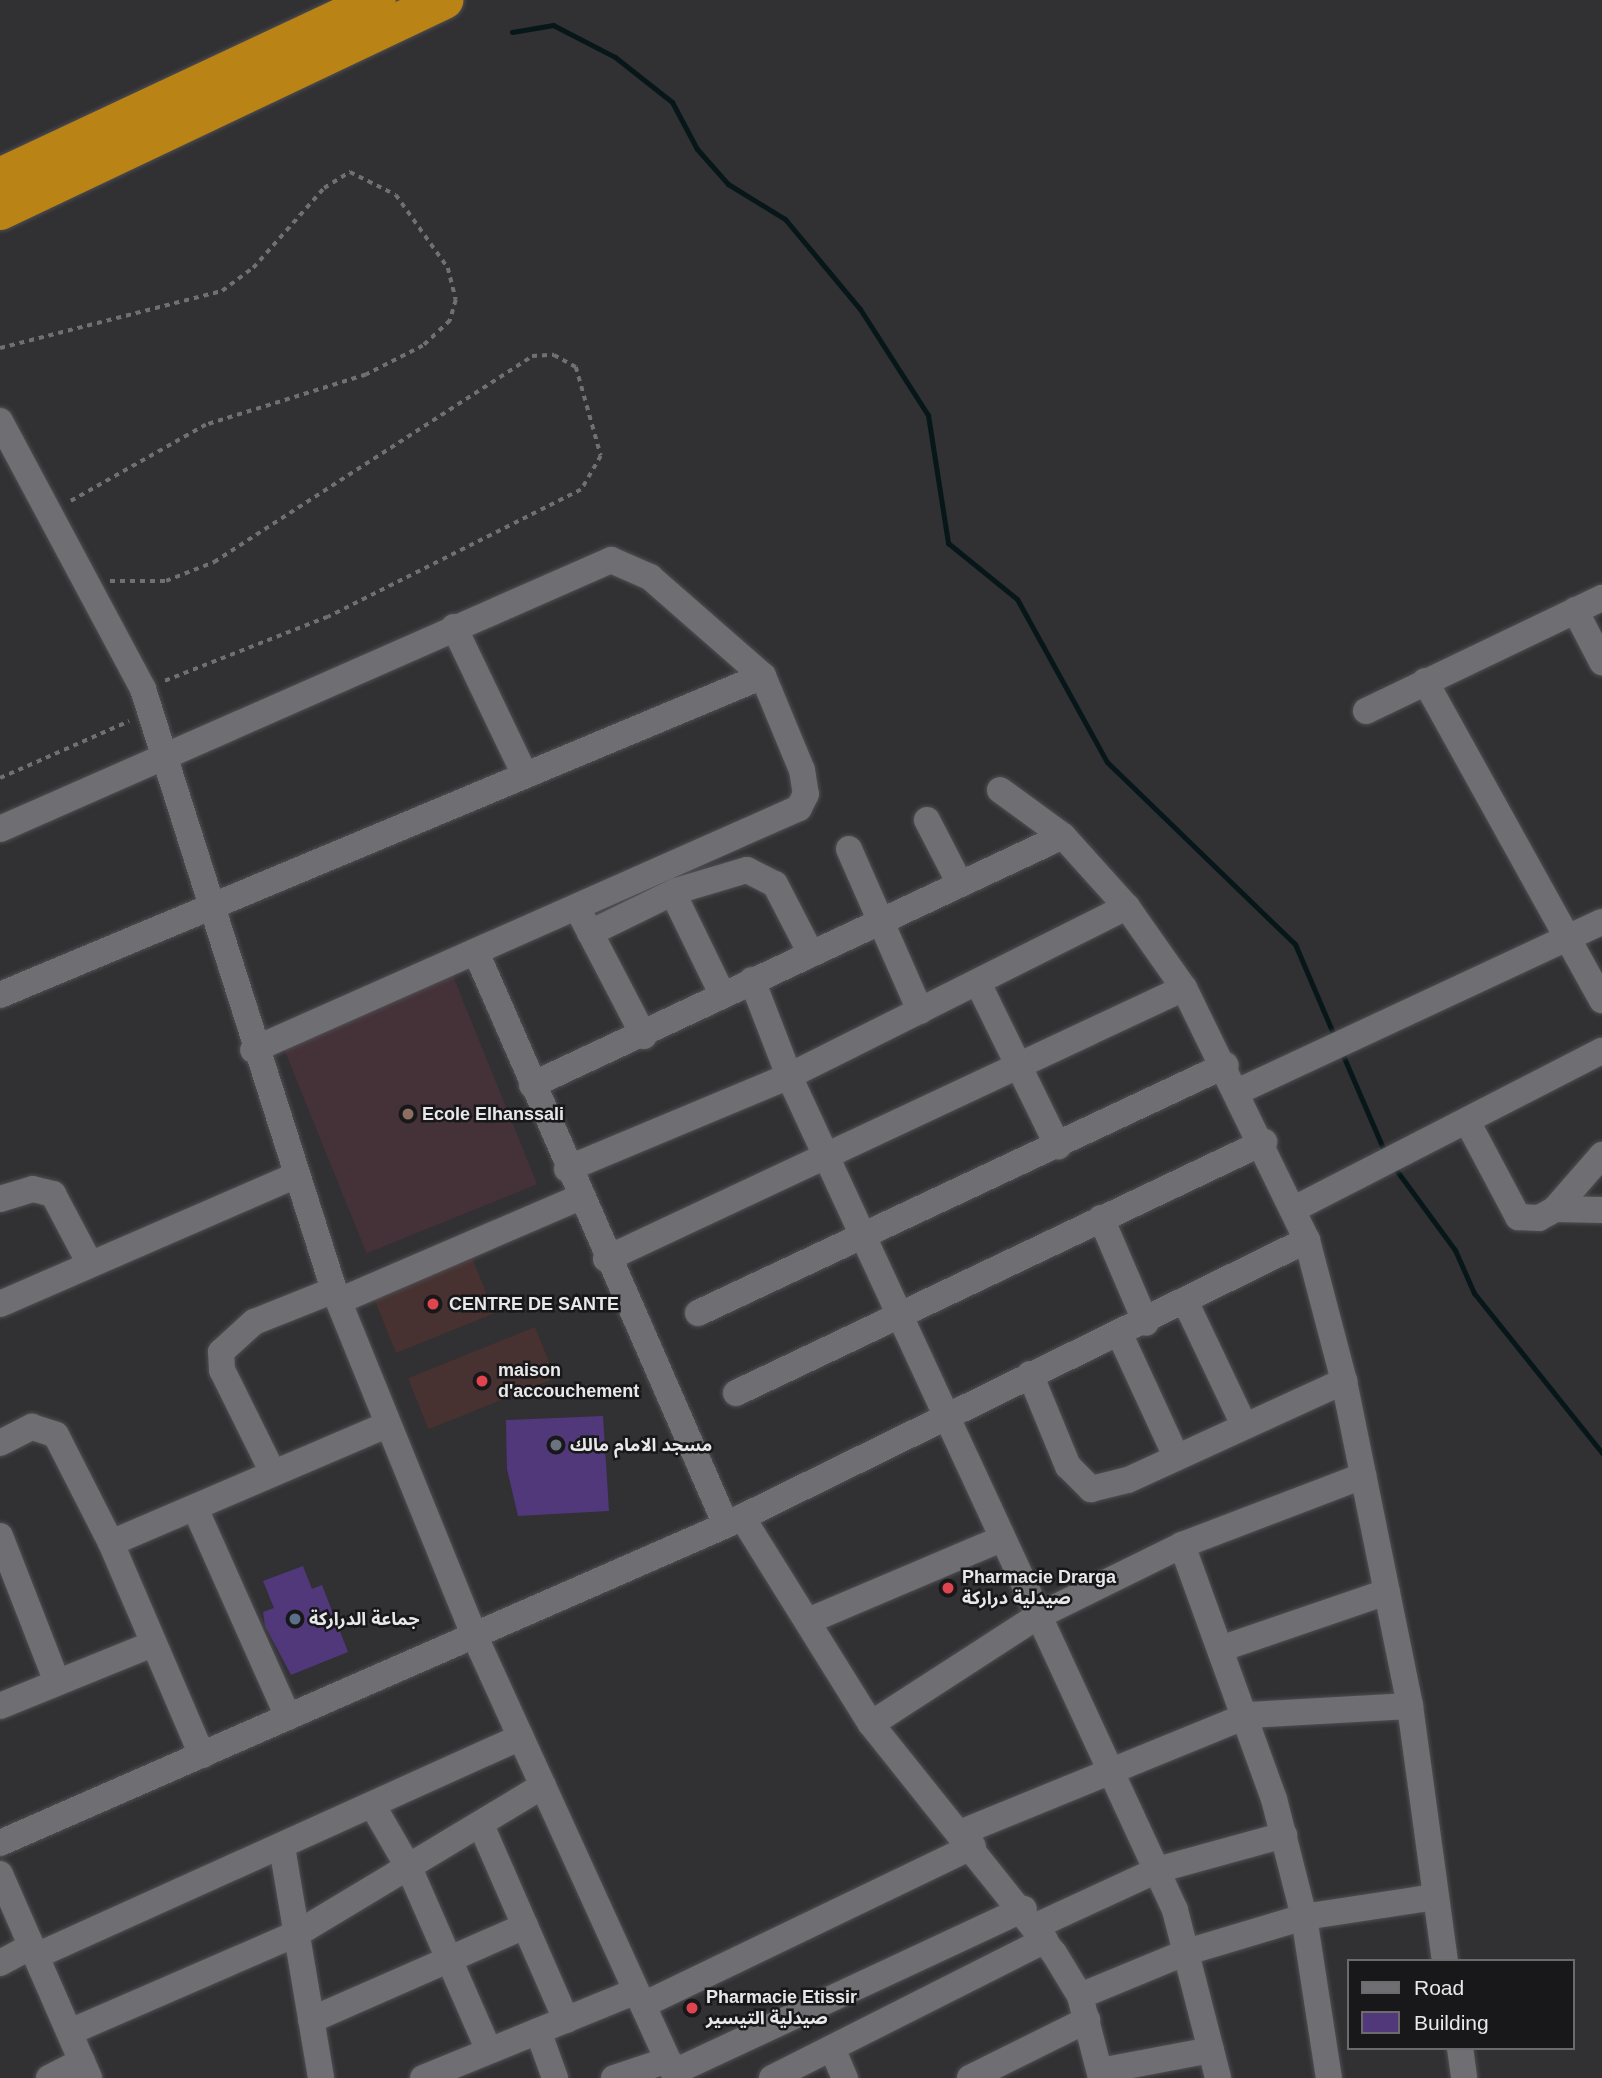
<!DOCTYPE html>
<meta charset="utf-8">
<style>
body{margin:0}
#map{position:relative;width:1602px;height:2078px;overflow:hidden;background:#313033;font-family:Helvetica,"Noto Sans Arabic",sans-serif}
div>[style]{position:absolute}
.education>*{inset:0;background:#453239;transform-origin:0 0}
.medical>*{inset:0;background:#473231;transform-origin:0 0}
.stream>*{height:5px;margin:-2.5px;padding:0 2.5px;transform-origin:2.5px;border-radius:2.5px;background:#071719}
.building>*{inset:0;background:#50387a}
.path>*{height:3.5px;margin-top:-1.75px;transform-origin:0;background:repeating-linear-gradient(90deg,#706f72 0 5px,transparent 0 10px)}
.roads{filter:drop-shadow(0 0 2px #4f4e51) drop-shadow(0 0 2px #4f4e51)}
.minor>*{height:26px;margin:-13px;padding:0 13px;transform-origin:13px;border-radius:13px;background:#6f6e72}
.highway>*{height:38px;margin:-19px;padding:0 19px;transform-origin:19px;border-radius:19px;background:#ba8315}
.dots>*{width:19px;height:19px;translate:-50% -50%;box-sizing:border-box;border:4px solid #18181a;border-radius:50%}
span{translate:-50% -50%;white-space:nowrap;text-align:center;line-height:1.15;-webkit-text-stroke:5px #18181a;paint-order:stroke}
.poi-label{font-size:18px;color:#e8e8ea;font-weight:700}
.left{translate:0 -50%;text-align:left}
.legend{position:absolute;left:1347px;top:1959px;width:228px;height:91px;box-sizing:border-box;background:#18181a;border:2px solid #6b6b6d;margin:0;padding:9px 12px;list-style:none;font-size:21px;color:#e8e8ea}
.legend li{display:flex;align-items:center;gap:14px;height:35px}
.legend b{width:35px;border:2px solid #6b6b6d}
</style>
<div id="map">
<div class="education">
<i style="left:451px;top:971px;width:230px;height:184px;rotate:68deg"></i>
</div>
<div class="medical">
<i style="left:470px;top:1253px;width:65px;height:106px;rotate:68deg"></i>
<i style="left:535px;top:1327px;width:55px;height:137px;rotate:68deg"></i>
</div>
<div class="stream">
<i style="left:512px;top:32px;width:42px;rotate:-9.7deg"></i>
<i style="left:553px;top:25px;width:70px;rotate:27.3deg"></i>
<i style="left:615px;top:57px;width:73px;rotate:38.3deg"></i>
<i style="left:672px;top:102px;width:53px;rotate:62deg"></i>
<i style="left:697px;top:149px;width:47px;rotate:48.5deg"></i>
<i style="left:728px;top:184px;width:67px;rotate:31.6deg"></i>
<i style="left:785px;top:219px;width:117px;rotate:50.2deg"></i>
<i style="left:860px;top:309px;width:126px;rotate:57.3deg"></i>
<i style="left:928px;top:415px;width:130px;rotate:81.1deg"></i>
<i style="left:948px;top:543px;width:89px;rotate:39.1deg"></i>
<i style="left:1017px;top:599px;width:186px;rotate:61.1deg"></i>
<i style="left:1107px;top:762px;width:262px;rotate:44.1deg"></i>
<i style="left:1295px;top:944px;width:102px;rotate:66.9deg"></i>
<i style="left:1342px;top:1053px;width:109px;rotate:66.7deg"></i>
<i style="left:1394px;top:1167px;width:103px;rotate:53.7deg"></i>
<i style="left:1455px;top:1250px;width:47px;rotate:66.2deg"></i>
<i style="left:1474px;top:1293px;width:205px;rotate:51.3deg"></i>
</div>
<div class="building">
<i style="clip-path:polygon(603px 1416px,609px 1511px,518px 1516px,507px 1469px,506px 1420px)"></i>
<i style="clip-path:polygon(303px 1566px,312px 1589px,322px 1585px,348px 1652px,291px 1675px,265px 1626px,263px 1612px,274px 1608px,263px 1581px)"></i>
</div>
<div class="path">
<i style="left:0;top:348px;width:229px;rotate:-14.4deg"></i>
<i style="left:222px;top:291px;width:39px;rotate:-37deg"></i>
<i style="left:253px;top:268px;width:107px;rotate:-48.4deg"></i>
<i style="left:324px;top:188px;width:31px;rotate:-32deg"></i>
<i style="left:350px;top:172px;width:51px;rotate:26.6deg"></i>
<i style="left:396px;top:195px;width:90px;rotate:54.5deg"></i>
<i style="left:448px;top:268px;width:33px;rotate:76deg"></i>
<i style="left:456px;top:300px;width:22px;rotate:106deg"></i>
<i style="left:450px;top:321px;width:37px;rotate:137deg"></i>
<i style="left:423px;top:346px;width:64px;rotate:153deg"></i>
<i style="left:366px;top:375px;width:168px;rotate:162.6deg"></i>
<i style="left:206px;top:425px;width:159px;rotate:150.5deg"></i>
<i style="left:110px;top:581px;width:56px"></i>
<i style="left:166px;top:581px;width:52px;rotate:-21.6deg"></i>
<i style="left:214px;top:562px;width:379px;rotate:-32.9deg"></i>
<i style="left:532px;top:356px;width:22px;rotate:-3deg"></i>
<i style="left:554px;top:355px;width:25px;rotate:29deg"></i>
<i style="left:576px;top:367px;width:92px;rotate:74.3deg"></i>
<i style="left:601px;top:456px;width:39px;rotate:120deg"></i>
<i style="left:581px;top:490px;width:283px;rotate:153.3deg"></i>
<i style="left:328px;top:617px;width:177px;rotate:158.5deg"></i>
<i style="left:0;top:778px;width:141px;rotate:-23.8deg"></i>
</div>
<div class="roads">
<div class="minor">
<i style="left:0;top:421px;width:304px;rotate:61.9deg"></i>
<i style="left:143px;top:689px;width:631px;rotate:72.37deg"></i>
<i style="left:334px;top:1290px;width:377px;rotate:67.9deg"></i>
<i style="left:476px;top:1639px;width:482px;rotate:65.5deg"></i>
<i style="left:1575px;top:610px;width:59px;rotate:62.6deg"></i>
<i style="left:454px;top:627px;width:164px;rotate:64.4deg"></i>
<i style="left:1425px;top:681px;width:365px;rotate:61deg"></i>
<i style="left:1366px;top:711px;width:262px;rotate:-25.6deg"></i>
<i style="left:1000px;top:790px;width:78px;rotate:36.1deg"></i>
<i style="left:1063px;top:836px;width:96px;rotate:48deg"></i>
<i style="left:1127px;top:907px;width:99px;rotate:54.9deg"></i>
<i style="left:1184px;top:988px;width:280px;rotate:64deg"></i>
<i style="left:1307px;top:1240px;width:146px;rotate:75.3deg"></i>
<i style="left:1344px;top:1381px;width:332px;rotate:78.5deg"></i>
<i style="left:1410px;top:1706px;width:257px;rotate:82.2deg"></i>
<i style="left:927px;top:820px;width:72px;rotate:62.7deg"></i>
<i style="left:0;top:829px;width:668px;rotate:-23.76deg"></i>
<i style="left:611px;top:560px;width:43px;rotate:23.6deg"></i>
<i style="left:650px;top:577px;width:150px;rotate:41.2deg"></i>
<i style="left:763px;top:676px;width:102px;rotate:67.5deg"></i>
<i style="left:802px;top:770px;width:24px;rotate:81deg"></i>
<i style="left:806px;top:794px;width:16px;rotate:117deg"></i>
<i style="left:799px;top:808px;width:597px;rotate:156.1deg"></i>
<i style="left:849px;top:849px;width:177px;rotate:66.3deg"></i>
<i style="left:673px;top:893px;width:112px;rotate:64.1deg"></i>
<i style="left:583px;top:919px;width:132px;rotate:62.5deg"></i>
<i style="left:590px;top:933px;width:96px;rotate:-26deg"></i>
<i style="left:676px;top:891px;width:74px;rotate:-16.5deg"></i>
<i style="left:747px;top:870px;width:31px;rotate:27deg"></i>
<i style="left:775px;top:884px;width:74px;rotate:62.7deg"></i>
<i style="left:476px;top:952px;width:625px;rotate:66.43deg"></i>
<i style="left:752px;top:980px;width:103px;rotate:68.9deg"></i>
<i style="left:789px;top:1076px;width:919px;rotate:65.16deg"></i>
<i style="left:1175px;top:1910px;width:173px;rotate:75.6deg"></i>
<i style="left:978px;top:983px;width:182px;rotate:63.9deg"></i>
<i style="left:0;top:995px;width:827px;rotate:-22.69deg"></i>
<i style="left:532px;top:1085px;width:586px;rotate:-25.12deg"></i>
<i style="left:1239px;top:1091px;width:400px;rotate:-25deg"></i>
<i style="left:1467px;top:1121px;width:109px;rotate:62deg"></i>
<i style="left:1518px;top:1217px;width:21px;rotate:3deg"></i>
<i style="left:1539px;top:1218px;width:18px;rotate:-29deg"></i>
<i style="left:1555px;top:1209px;width:72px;rotate:-49deg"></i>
<i style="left:567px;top:1169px;width:241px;rotate:-22.7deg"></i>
<i style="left:789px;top:1076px;width:378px;rotate:-26.6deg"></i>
<i style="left:0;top:1199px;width:34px;rotate:-17deg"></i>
<i style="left:33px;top:1189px;width:21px;rotate:14deg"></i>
<i style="left:53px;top:1194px;width:79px;rotate:62.1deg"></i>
<i style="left:1294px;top:1209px;width:346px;rotate:-27.2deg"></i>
<i style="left:1555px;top:1209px;width:47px;rotate:1.2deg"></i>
<i style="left:1101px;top:1218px;width:114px;rotate:66.8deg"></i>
<i style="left:606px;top:1259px;width:638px;rotate:-25.12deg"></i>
<i style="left:339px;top:1301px;width:262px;rotate:-23.3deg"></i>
<i style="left:1186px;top:1303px;width:135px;rotate:64.6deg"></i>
<i style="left:0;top:1304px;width:322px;rotate:-23.5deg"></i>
<i style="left:698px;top:1313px;width:583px;rotate:-25.16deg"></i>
<i style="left:1120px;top:1335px;width:133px;rotate:65.2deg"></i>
<i style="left:1030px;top:1374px;width:100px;rotate:67.6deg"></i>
<i style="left:1068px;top:1466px;width:33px;rotate:45deg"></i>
<i style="left:1091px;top:1489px;width:38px;rotate:-14deg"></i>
<i style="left:1128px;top:1480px;width:238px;rotate:-24.6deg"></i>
<i style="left:736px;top:1393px;width:585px;rotate:-25.43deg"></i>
<i style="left:0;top:1443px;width:36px;rotate:-27deg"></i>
<i style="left:32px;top:1427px;width:25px;rotate:18deg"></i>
<i style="left:56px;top:1435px;width:121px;rotate:63deg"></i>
<i style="left:111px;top:1543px;width:231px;rotate:66.8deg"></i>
<i style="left:273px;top:1473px;width:115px;rotate:-116.3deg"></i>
<i style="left:222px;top:1370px;width:18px;rotate:-93deg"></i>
<i style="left:221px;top:1352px;width:45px;rotate:-42.3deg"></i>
<i style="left:254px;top:1322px;width:86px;rotate:-21.8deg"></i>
<i style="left:195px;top:1508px;width:229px;rotate:66deg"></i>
<i style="left:742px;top:1517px;width:244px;rotate:58.1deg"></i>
<i style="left:871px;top:1724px;width:293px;rotate:51.4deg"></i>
<i style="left:1054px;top:1953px;width:50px;rotate:58.8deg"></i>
<i style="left:1080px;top:1996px;width:85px;rotate:75.6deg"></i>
<i style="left:0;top:1536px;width:157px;rotate:68.7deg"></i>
<i style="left:111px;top:1543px;width:299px;rotate:-23.2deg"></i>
<i style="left:1182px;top:1545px;width:270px;rotate:70.1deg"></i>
<i style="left:1274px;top:1799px;width:122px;rotate:75.7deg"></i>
<i style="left:1304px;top:1917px;width:163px;rotate:81.2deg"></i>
<i style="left:808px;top:1621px;width:210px;rotate:-23deg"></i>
<i style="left:1223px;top:1648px;width:173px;rotate:-18.9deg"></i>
<i style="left:0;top:1706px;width:165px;rotate:-22.1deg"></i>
<i style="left:871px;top:1724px;width:199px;rotate:-32.9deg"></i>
<i style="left:1038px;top:1616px;width:161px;rotate:-26.2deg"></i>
<i style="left:1182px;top:1545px;width:194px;rotate:-20.9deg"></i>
<i style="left:373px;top:1806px;width:74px;rotate:60deg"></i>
<i style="left:410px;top:1870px;width:197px;rotate:66.4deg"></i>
<i style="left:481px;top:1825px;width:213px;rotate:66.4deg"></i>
<i style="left:962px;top:1832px;width:309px;rotate:-22.2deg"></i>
<i style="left:1248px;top:1715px;width:162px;rotate:-3.2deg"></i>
<i style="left:0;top:1843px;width:793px;rotate:-23.65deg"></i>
<i style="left:726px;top:1525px;width:647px;rotate:-26.13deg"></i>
<i style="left:282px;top:1847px;width:234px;rotate:80.4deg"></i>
<i style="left:0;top:1874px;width:223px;rotate:66.4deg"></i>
<i style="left:1036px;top:1926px;width:133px;rotate:-24.8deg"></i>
<i style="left:1157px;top:1870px;width:132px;rotate:-15.4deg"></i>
<i style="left:36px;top:1956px;width:532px;rotate:-24.3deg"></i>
<i style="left:0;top:1963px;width:36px;rotate:-28deg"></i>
<i style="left:1080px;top:1996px;width:116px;rotate:-22.4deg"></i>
<i style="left:1187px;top:1952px;width:122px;rotate:-16.7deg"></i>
<i style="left:1304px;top:1917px;width:132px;rotate:-8.7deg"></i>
<i style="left:643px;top:2005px;width:366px;rotate:-25.7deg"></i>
<i style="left:311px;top:2020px;width:234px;rotate:-23.7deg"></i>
<i style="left:538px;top:2031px;width:50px;rotate:70.1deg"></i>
<i style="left:70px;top:2032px;width:249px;rotate:-23.5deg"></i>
<i style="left:298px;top:1933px;width:286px;rotate:-31deg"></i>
<i style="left:832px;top:2048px;width:33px;rotate:67deg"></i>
<i style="left:1460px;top:2048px;width:30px;rotate:82deg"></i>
<i style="left:1100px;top:2071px;width:113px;rotate:-10.7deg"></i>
<i style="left:674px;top:2072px;width:386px;rotate:-25deg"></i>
<i style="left:49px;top:2078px;width:37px;rotate:-27deg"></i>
<i style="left:423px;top:2078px;width:230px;rotate:-22.2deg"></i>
<i style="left:614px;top:2078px;width:57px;rotate:-18.4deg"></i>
<i style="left:772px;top:2078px;width:306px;rotate:-26.8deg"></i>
<i style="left:970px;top:2078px;width:131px;rotate:-26.4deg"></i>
</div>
<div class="highway">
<i style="left:0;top:177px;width:416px;rotate:-25.1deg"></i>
<i style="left:0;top:211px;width:492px;rotate:-25.4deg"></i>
</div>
</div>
<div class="dots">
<i style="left:408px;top:1114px;background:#8d6e63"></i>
<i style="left:433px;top:1304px;background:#e0444e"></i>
<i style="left:482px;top:1381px;background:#e0444e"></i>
<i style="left:556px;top:1445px;background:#6b7280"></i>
<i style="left:948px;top:1588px;background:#e0444e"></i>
<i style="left:295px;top:1619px;background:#5c6f8a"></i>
<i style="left:692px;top:2008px;background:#e0444e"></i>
</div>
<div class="poi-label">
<span class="left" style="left:422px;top:1114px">Ecole Elhanssali</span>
<span class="left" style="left:449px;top:1304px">CENTRE DE SANTE</span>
<span class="left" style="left:498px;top:1381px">maison<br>d'accouchement</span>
<span class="left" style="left:570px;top:1445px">مسجد الامام مالك</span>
<span class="left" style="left:962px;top:1588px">Pharmacie Drarga<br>صيدلية دراركة</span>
<span class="left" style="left:309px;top:1619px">جماعة الدراركة</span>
<span class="left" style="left:706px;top:2008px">Pharmacie Etissir<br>صيدلية التيسير</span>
</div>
<ul class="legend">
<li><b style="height:9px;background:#6f6e72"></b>Road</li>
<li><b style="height:19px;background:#50387a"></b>Building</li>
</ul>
</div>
